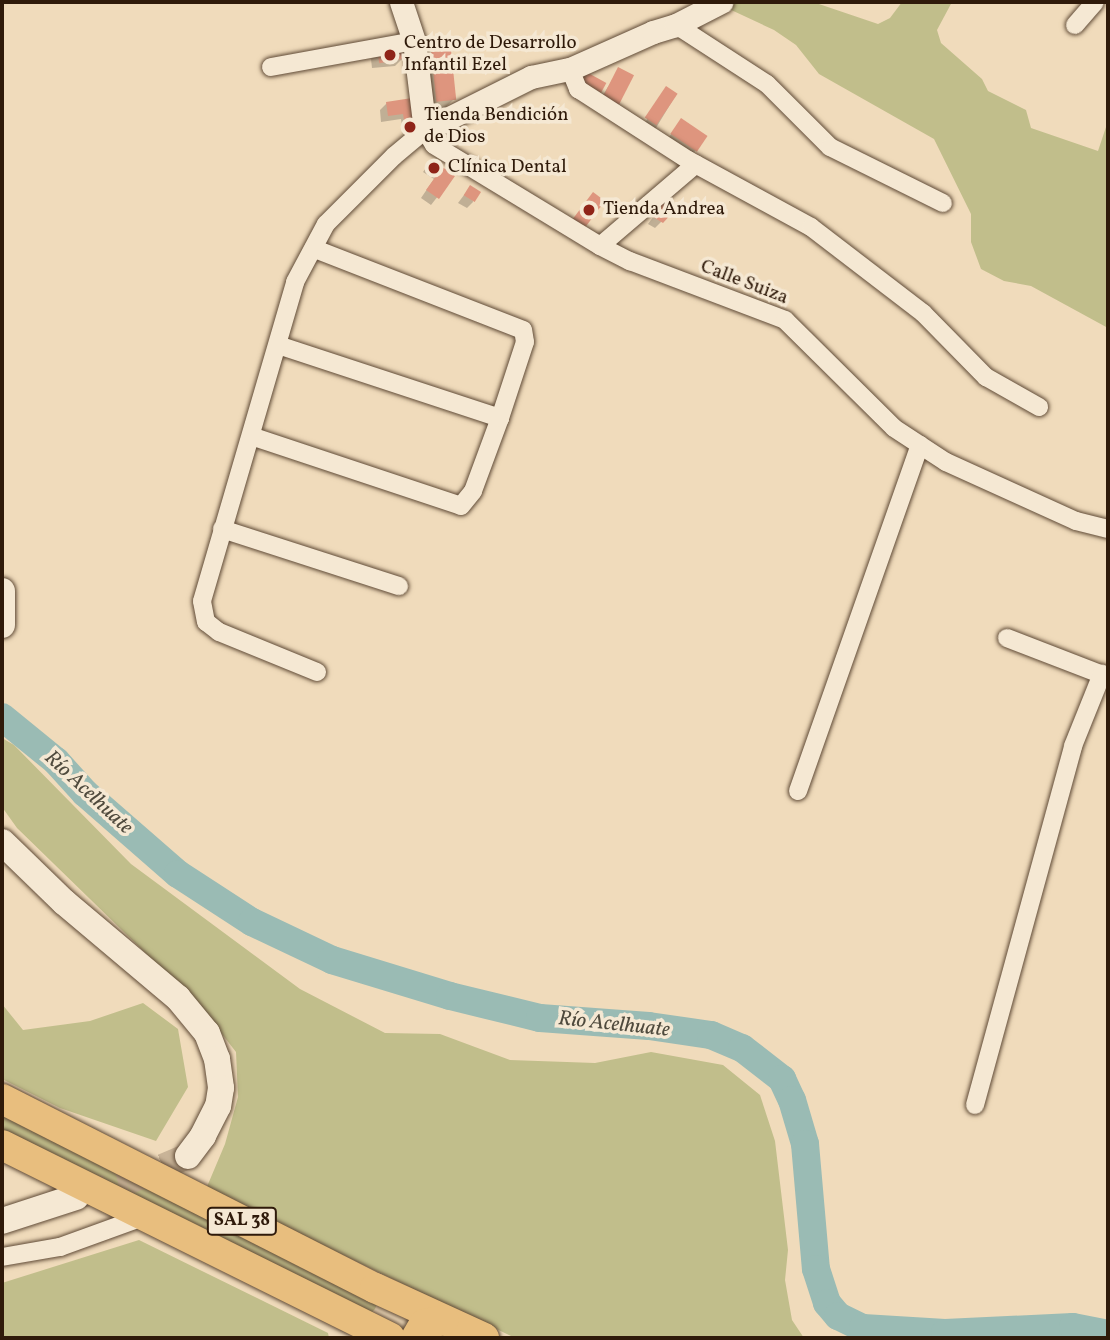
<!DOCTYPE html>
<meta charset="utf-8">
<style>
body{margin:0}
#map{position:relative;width:1110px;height:1340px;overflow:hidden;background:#f0dbbb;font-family:Vollkorn,serif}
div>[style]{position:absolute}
.green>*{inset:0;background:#c1be8b}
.shadow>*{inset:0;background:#0003;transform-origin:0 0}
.river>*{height:28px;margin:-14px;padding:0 14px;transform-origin:14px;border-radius:14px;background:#9abbb4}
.building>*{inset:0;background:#de957e;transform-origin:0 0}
.secondary-tunnel>*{height:26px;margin-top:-13px;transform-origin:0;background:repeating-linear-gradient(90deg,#c9b498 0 26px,transparent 0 39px)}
.roads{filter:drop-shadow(0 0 2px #5f4a36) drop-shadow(0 0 2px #5f4a36)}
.minor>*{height:18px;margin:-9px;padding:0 9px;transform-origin:9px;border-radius:9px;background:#f5e8d3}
.tertiary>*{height:23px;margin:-11.5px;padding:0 11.5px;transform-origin:11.5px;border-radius:11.5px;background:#f5e8d3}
.secondary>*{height:26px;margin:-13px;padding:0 13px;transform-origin:13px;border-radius:13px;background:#f5e8d3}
.trunk>*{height:30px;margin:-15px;padding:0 15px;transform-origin:15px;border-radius:15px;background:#e8be7e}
.dots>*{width:19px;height:19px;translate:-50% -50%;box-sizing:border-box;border:4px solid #f5e8d3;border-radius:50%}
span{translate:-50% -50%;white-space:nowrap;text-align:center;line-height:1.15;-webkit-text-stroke:7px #f5e8d3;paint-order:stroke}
.shield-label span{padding:2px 5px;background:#f5e8d3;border:2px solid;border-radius:5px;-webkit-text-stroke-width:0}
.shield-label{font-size:18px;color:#2f1a0a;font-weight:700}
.poi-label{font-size:19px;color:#2f1a0a}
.left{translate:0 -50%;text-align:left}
.street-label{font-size:19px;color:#2f1a0a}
.water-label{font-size:21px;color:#4f4a3d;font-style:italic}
.frame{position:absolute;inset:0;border:4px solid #2f1a0a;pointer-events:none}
</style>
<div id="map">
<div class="green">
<i style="clip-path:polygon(714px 2px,813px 2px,878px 24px,890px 18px,902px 2px,952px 2px,937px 30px,941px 43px,982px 79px,988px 91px,1026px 110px,1031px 128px,1098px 151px,1108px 121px,1108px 328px,1031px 286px,1004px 281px,981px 269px,971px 242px,971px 214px,934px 139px,819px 74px,796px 45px,774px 30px)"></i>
<i style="clip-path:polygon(2px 738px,14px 745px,131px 864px,300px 989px,385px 1033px,440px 1034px,510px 1060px,595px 1063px,651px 1052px,723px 1065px,760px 1095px,775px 1141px,788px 1250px,785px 1280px,792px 1320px,804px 1338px,515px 1338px,206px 1189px,225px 1144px,238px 1097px,236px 1052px,201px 1007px,17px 828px,2px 807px)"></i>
<i style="clip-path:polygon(143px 1003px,178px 1029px,188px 1087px,156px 1141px,60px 1108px,2px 1079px,2px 1004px,23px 1030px,90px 1021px)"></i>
<i style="clip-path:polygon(2px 1109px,377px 1304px,375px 1309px,370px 1314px,2px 1136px)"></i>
<i style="clip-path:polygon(139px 1240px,328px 1333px,329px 1338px,2px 1338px,2px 1283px)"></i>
</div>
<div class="shadow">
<i style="clip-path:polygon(378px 52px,402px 59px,395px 66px,372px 68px,371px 59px)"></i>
<i style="clip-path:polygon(431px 54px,454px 99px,443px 110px,424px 111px,421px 64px)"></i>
<i style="clip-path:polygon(619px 69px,617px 103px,610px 109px,598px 103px)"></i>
<i style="left:666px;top:88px;width:12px;height:45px;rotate:31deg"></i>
<i style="clip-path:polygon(410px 100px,411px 133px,403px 134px,401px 119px,381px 122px,380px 110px,387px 103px)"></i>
<i style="clip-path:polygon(681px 121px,696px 150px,690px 157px,666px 141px)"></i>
<i style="clip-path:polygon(429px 164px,453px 177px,431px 205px,421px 198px,434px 179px,423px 172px)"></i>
<i style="clip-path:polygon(470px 187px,473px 202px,467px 208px,458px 203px)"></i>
<i style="clip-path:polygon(662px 205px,672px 211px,655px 228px,648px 224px)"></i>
</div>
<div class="river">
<i style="left:2px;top:717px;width:70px;rotate:39.2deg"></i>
<i style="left:56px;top:761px;width:43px;rotate:47.8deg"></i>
<i style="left:85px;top:793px;width:123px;rotate:41.1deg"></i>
<i style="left:178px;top:874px;width:88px;rotate:33deg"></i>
<i style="left:252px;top:922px;width:89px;rotate:25.4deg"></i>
<i style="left:332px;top:960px;width:123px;rotate:17deg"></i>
<i style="left:450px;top:996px;width:93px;rotate:13.7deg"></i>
<i style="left:540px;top:1018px;width:109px;rotate:4.2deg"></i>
<i style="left:649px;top:1026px;width:63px;rotate:8.3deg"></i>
<i style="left:711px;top:1035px;width:34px;rotate:23deg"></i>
<i style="left:742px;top:1048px;width:51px;rotate:37.8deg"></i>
<i style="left:782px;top:1079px;width:23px;rotate:65deg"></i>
<i style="left:792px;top:1100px;width:46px;rotate:73.5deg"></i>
<i style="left:805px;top:1144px;width:125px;rotate:85deg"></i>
<i style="left:816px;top:1269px;width:36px;rotate:72deg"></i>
<i style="left:827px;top:1303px;width:17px;rotate:50deg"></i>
<i style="left:838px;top:1316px;width:28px;rotate:26deg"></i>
<i style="left:863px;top:1328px;width:82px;rotate:3.5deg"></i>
<i style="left:945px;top:1333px;width:128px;rotate:-2.7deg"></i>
<i style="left:1073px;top:1327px;width:36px;rotate:11deg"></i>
</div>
<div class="building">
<i style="left:402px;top:48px;width:11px;height:25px;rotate:80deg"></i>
<i style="left:451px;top:50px;width:50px;height:20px;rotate:84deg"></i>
<i style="left:618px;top:67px;width:18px;height:33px;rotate:27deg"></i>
<i style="left:581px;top:69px;width:29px;height:11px;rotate:29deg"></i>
<i style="left:666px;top:86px;width:14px;height:38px;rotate:34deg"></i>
<i style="clip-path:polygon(412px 98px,416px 130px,406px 132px,403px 114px,388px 116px,386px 102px)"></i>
<i style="left:681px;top:118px;width:32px;height:19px;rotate:34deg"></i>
<i style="clip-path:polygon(431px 159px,455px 176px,439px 199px,426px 190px,436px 176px,425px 169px)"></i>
<i style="left:470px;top:185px;width:13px;height:12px;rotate:32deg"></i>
<i style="left:593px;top:192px;width:15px;height:34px;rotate:37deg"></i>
<i style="clip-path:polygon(662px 203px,674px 211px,663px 223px,653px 217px)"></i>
</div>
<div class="secondary-tunnel">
<i style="left:81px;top:1195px;width:48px;rotate:-15.8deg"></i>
<i style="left:127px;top:1182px;width:66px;rotate:-23.1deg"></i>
</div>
<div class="roads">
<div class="minor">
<i style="left:676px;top:25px;width:108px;rotate:33deg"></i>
<i style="left:767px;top:84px;width:89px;rotate:45deg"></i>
<i style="left:830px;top:147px;width:126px;rotate:26.4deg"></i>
<i style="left:1075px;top:25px;width:30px;rotate:-49deg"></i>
<i style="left:271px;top:67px;width:145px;rotate:-10.3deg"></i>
<i style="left:570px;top:69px;width:22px;rotate:68deg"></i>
<i style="left:578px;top:89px;width:131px;rotate:32.8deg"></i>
<i style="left:688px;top:160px;width:140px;rotate:28.6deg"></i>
<i style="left:811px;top:227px;width:141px;rotate:37.5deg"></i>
<i style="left:923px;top:313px;width:90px;rotate:45.5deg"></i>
<i style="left:986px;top:377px;width:61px;rotate:29.5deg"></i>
<i style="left:600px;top:246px;width:126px;rotate:-40.5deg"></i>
<i style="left:278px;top:345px;width:234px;rotate:18.2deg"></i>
<i style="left:251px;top:436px;width:221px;rotate:18.4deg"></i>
<i style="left:461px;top:506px;width:19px;rotate:-51deg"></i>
<i style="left:473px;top:491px;width:78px;rotate:-69.7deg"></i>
<i style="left:500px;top:418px;width:80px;rotate:-71.8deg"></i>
<i style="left:525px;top:342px;width:12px;rotate:-99deg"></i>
<i style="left:523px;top:330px;width:225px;rotate:-158.7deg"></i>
<i style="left:222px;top:529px;width:186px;rotate:17.9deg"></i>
<i style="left:1007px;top:638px;width:108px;rotate:21.1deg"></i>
<i style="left:317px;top:672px;width:106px;rotate:-157.8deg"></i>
<i style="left:219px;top:632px;width:16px;rotate:-142deg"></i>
<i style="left:206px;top:622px;width:21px;rotate:-101deg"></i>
<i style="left:202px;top:601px;width:332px;rotate:-73.7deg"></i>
<i style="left:295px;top:282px;width:66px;rotate:-61.9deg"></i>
<i style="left:326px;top:224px;width:96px;rotate:-45deg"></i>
<i style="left:394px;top:156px;width:40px;rotate:-40deg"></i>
<i style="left:425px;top:130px;width:17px;rotate:59deg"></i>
<i style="left:434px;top:145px;width:194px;rotate:31.3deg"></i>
<i style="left:600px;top:246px;width:34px;rotate:27deg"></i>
<i style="left:630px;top:261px;width:166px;rotate:20.8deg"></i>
<i style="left:785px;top:320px;width:153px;rotate:44.7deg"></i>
<i style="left:894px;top:428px;width:62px;rotate:33.2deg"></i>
<i style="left:946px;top:462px;width:143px;rotate:24.4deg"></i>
<i style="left:1076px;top:521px;width:33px;rotate:14deg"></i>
<i style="left:798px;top:791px;width:367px;rotate:-70.6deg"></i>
<i style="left:975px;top:1105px;width:372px;rotate:-74.7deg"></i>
<i style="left:1073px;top:746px;width:78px;rotate:-68.1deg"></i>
<i style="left:2px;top:1257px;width:59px;rotate:-9.8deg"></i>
<i style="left:60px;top:1247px;width:88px;rotate:-19.9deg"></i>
</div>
<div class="tertiary">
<i style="left:401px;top:2px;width:41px;rotate:71.6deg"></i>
<i style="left:414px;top:41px;width:90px;rotate:83deg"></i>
<i style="left:425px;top:130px;width:119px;rotate:-26.6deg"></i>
<i style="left:531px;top:77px;width:40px;rotate:-12deg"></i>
<i style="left:570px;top:69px;width:91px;rotate:-24deg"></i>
<i style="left:653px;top:32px;width:24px;rotate:-17deg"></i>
<i style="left:676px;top:25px;width:51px;rotate:-27.1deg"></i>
</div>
<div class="secondary">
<i style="left:2px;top:591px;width:34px;rotate:90deg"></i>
<i style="left:2px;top:842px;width:86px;rotate:44.1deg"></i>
<i style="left:64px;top:902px;width:149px;rotate:40.1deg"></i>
<i style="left:178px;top:998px;width:45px;rotate:50.4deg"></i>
<i style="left:207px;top:1033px;width:28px;rotate:69deg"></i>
<i style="left:217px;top:1059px;width:29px;rotate:82deg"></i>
<i style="left:221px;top:1088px;width:18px;rotate:99deg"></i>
<i style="left:218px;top:1106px;width:34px;rotate:117deg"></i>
<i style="left:203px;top:1136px;width:25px;rotate:127deg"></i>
<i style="left:2px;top:1221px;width:78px;rotate:-18deg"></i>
</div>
<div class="trunk">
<i style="left:2px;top:1099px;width:418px;rotate:26.9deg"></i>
<i style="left:375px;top:1288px;width:120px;rotate:24.6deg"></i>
<i style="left:2px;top:1145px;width:433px;rotate:26.4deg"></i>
<i style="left:416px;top:1338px;width:16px;rotate:-60deg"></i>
<i style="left:424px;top:1324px;width:20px;rotate:-11deg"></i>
</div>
</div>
<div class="dots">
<i style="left:390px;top:55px;background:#8f2418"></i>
<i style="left:410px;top:127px;background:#8f2418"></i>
<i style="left:434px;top:168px;background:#8f2418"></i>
<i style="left:589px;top:210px;background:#8f2418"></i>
</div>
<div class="shield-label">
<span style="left:242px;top:1221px">SAL 38</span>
</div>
<div class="poi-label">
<span class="left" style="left:404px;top:55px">Centro de Desarrollo<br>Infantil Ezel</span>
<span class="left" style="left:424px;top:127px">Tienda Bendición<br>de Dios</span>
<span class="left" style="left:448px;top:168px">Clínica Dental</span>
<span class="left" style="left:603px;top:210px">Tienda Andrea</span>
</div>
<div class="street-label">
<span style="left:744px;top:283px;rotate:21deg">Calle Suiza</span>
</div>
<div class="water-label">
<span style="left:88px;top:793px;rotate:43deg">Río Acelhuate</span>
<span style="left:614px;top:1025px;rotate:6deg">Río Acelhuate</span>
</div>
<div class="frame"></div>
</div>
